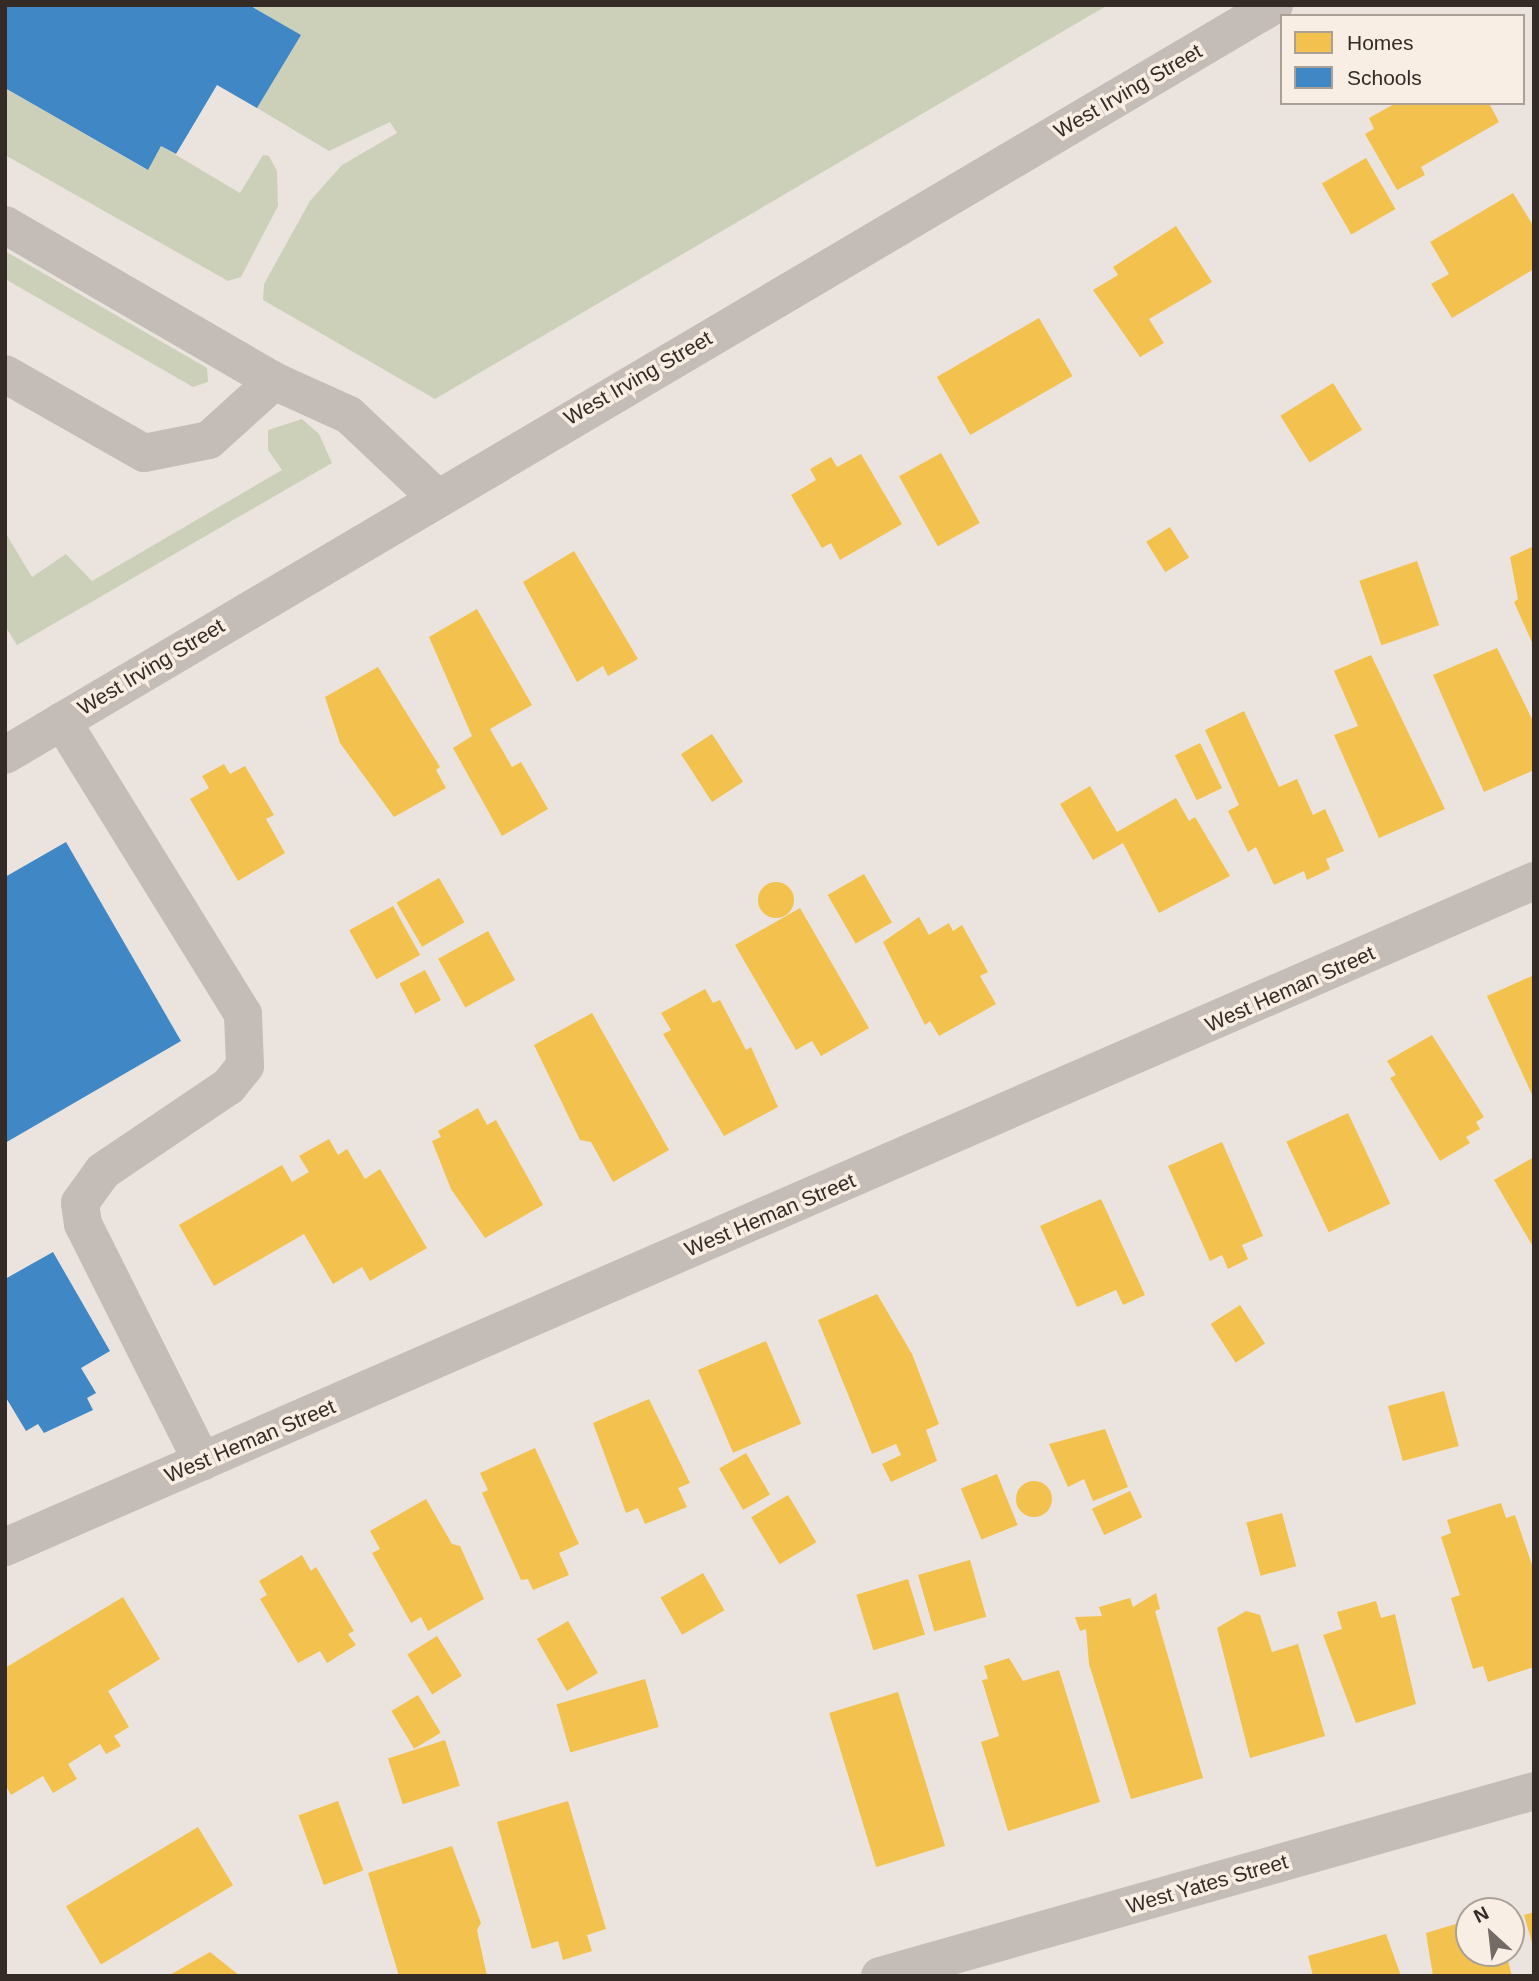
<!DOCTYPE html>
<style>
body{margin:0}
#map{position:relative;width:1539px;height:1981px;overflow:hidden;background:#ebe4de;font-family:Arial,sans-serif}
div>[style]{position:absolute}
.green>*{inset:0;background:#cdd0b8}
.homes>*{inset:0;background:#f2c14e;transform-origin:0 0}
.round{border-radius:50%}
.schools>*{inset:0;background:#3f88c5}
.minor>*{height:38px;margin:-19px;padding:0 19px;transform-origin:19px;border-radius:19px;background:#c4bcb7}
span{translate:-50% -50%;white-space:nowrap;text-align:center;line-height:1.15;-webkit-text-stroke:7px #f9eee4;paint-order:stroke}
.street-label{font-size:21px;color:#342a26}
.frame{position:absolute;inset:0;border:7px solid #342a26;pointer-events:none}
.legend{position:absolute;left:1280px;top:14px;width:245px;height:91px;box-sizing:border-box;background:#f9eee4;border:2px solid #aaa098;margin:0;padding:9px 12px;list-style:none;font-size:21px;color:#342a26}
.legend li{display:flex;align-items:center;gap:14px;height:35px}
.legend b{width:35px;border:2px solid #aaa098}
.north{position:absolute;left:1455px;top:1897px;width:70px;height:70px;box-sizing:border-box;background:#f9eee4;border:2px solid #aaa098;border-radius:50%;rotate:333deg;font-size:19px;font-weight:700;line-height:28px;text-align:center;color:#342a26}
.north::after{content:'';display:block;margin:auto;width:24px;height:32px;background:#746b66;clip-path:polygon(50% 0,100% 100%,50% 72%,0 100%)}
</style>
<div id="map">
<div class="green">
<i style="clip-path:polygon(249px 5px,1108px 5px,435px 399px,263px 300px,264px 284px,310px 201px,342px 165px,397px 133px,390px 122px,329px 151px,257px 108px,300px 35px)"></i>
<i style="clip-path:polygon(5px 88px,147px 170px,161px 146px,240px 193px,263px 155px,269px 156px,277px 171px,278px 206px,241px 277px,228px 281px,5px 155px)"></i>
<i style="clip-path:polygon(5px 251px,207px 368px,208px 382px,193px 387px,5px 279px)"></i>
<i style="clip-path:polygon(302px 419px,319px 434px,332px 463px,17px 645px,5px 626px,5px 532px,32px 577px,66px 554px,92px 581px,282px 470px,268px 450px,268px 430px)"></i>
</div>
<div class="homes">
<i style="clip-path:polygon(1396px 103px,1489px 103px,1499px 122px,1421px 167px,1425px 175px,1397px 190px,1365px 134px,1374px 129px,1369px 118px)"></i>
<i style="left:1366px;top:158px;width:59px;height:51px;rotate:60deg"></i>
<i style="clip-path:polygon(1513px 193px,1534px 227px,1534px 269px,1452px 318px,1431px 284px,1449px 274px,1430px 242px)"></i>
<i style="clip-path:polygon(1176px 226px,1212px 282px,1149px 319px,1164px 343px,1140px 357px,1093px 290px,1118px 275px,1113px 267px)"></i>
<i style="left:1039px;top:318px;width:67px;height:118px;rotate:60deg"></i>
<i style="left:1333px;top:383px;width:55px;height:62px;rotate:58deg"></i>
<i style="left:941px;top:453px;width:80px;height:48px;rotate:61deg"></i>
<i style="clip-path:polygon(861px 454px,902px 524px,840px 560px,831px 543px,822px 548px,791px 495px,816px 480px,810px 469px,831px 457px,837px 467px)"></i>
<i style="left:1170px;top:527px;width:36px;height:28px;rotate:58deg"></i>
<i style="clip-path:polygon(1534px 546px,1534px 647px,1514px 602px,1518px 599px,1510px 557px)"></i>
<i style="clip-path:polygon(574px 551px,638px 659px,608px 676px,603px 666px,577px 682px,523px 582px)"></i>
<i style="left:1417px;top:561px;width:68px;height:61px;rotate:71deg"></i>
<i style="clip-path:polygon(477px 609px,532px 705px,490px 729px,512px 767px,521px 762px,548px 809px,502px 836px,453px 748px,472px 736px,429px 637px)"></i>
<i style="clip-path:polygon(1497px 648px,1534px 723px,1534px 770px,1484px 792px,1433px 675px)"></i>
<i style="clip-path:polygon(1371px 655px,1445px 809px,1379px 838px,1334px 735px,1358px 726px,1334px 671px)"></i>
<i style="clip-path:polygon(378px 667px,440px 767px,436px 770px,446px 788px,394px 817px,340px 743px,325px 697px)"></i>
<i style="clip-path:polygon(1244px 711px,1279px 787px,1297px 779px,1313px 815px,1325px 809px,1344px 851px,1326px 859px,1330px 869px,1307px 880px,1304px 871px,1274px 885px,1256px 847px,1248px 852px,1228px 811px,1239px 805px,1205px 730px)"></i>
<i style="left:712px;top:734px;width:57px;height:37px;rotate:57deg"></i>
<i style="left:1200px;top:743px;width:50px;height:28px;rotate:64deg"></i>
<i style="clip-path:polygon(224px 764px,230px 774px,245px 766px,274px 815px,266px 819px,285px 853px,238px 881px,190px 799px,209px 788px,202px 776px)"></i>
<i style="clip-path:polygon(1090px 786px,1117px 832px,1176px 798px,1189px 821px,1195px 817px,1230px 876px,1159px 913px,1123px 843px,1093px 860px,1060px 804px)"></i>
<i style="left:864px;top:874px;width:56px;height:42px;rotate:60deg"></i>
<i style="left:439px;top:878px;width:51px;height:49px;rotate:60deg"></i>
<i class="round" style="left:758px;top:882px;width:36px;height:36px"></i>
<i style="left:393px;top:906px;width:56px;height:50px;rotate:61deg"></i>
<i style="clip-path:polygon(800px 908px,869px 1028px,821px 1056px,812px 1041px,796px 1050px,735px 945px)"></i>
<i style="clip-path:polygon(919px 917px,929px 935px,949px 923px,953px 931px,962px 925px,988px 972px,980px 976px,996px 1004px,939px 1036px,930px 1021px,925px 1025px,883px 942px)"></i>
<i style="left:488px;top:931px;width:56px;height:57px;rotate:61deg"></i>
<i style="left:425px;top:970px;width:34px;height:29px;rotate:62deg"></i>
<i style="clip-path:polygon(1534px 975px,1534px 1099px,1487px 996px)"></i>
<i style="clip-path:polygon(705px 989px,713px 1003px,720px 1000px,746px 1050px,751px 1047px,778px 1107px,724px 1136px,663px 1034px,671px 1030px,661px 1013px)"></i>
<i style="clip-path:polygon(592px 1013px,669px 1150px,613px 1182px,591px 1142px,580px 1140px,534px 1045px)"></i>
<i style="clip-path:polygon(1432px 1035px,1484px 1117px,1476px 1122px,1480px 1129px,1466px 1137px,1470px 1143px,1440px 1161px,1390px 1078px,1396px 1075px,1387px 1061px)"></i>
<i style="clip-path:polygon(478px 1108px,487px 1125px,496px 1120px,543px 1205px,485px 1238px,451px 1189px,432px 1141px,441px 1137px,438px 1131px)"></i>
<i style="left:1348px;top:1113px;width:100px;height:68px;rotate:65deg"></i>
<i style="clip-path:polygon(329px 1139px,338px 1155px,347px 1149px,365px 1179px,380px 1169px,427px 1248px,370px 1281px,362px 1267px,333px 1284px,304px 1234px,214px 1286px,179px 1225px,282px 1165px,292px 1182px,309px 1172px,299px 1156px)"></i>
<i style="clip-path:polygon(1222px 1142px,1263px 1236px,1242px 1245px,1248px 1259px,1228px 1269px,1222px 1255px,1210px 1261px,1168px 1166px)"></i>
<i style="clip-path:polygon(1534px 1157px,1534px 1244px,1532px 1245px,1494px 1180px)"></i>
<i style="clip-path:polygon(1101px 1199px,1145px 1295px,1123px 1305px,1116px 1290px,1077px 1307px,1040px 1226px)"></i>
<i style="clip-path:polygon(877px 1294px,912px 1354px,939px 1424px,926px 1430px,937px 1461px,891px 1482px,882px 1464px,901px 1455px,896px 1444px,872px 1454px,818px 1320px)"></i>
<i style="left:1240px;top:1305px;width:46px;height:35px;rotate:57deg"></i>
<i style="left:766px;top:1341px;width:90px;height:74px;rotate:67deg"></i>
<i style="left:1444px;top:1391px;width:57px;height:58px;rotate:75deg"></i>
<i style="clip-path:polygon(649px 1399px,690px 1483px,678px 1488px,687px 1507px,645px 1524px,638px 1508px,626px 1513px,593px 1423px)"></i>
<i style="clip-path:polygon(1105px 1429px,1128px 1487px,1093px 1501px,1084px 1479px,1068px 1487px,1049px 1444px)"></i>
<i style="clip-path:polygon(535px 1448px,579px 1544px,559px 1553px,569px 1575px,533px 1590px,528px 1579px,521px 1580px,482px 1493px,488px 1490px,480px 1473px)"></i>
<i style="left:746px;top:1453px;width:48px;height:31px;rotate:60deg"></i>
<i style="left:997px;top:1474px;width:55px;height:39px;rotate:68deg"></i>
<i class="round" style="left:1016px;top:1481px;width:36px;height:36px"></i>
<i style="left:1130px;top:1491px;width:29px;height:42px;rotate:65deg"></i>
<i style="left:788px;top:1495px;width:55px;height:43px;rotate:59deg"></i>
<i style="clip-path:polygon(426px 1499px,452px 1544px,460px 1546px,484px 1599px,428px 1631px,421px 1617px,411px 1623px,372px 1553px,380px 1549px,370px 1531px)"></i>
<i style="clip-path:polygon(1501px 1503px,1506px 1518px,1515px 1515px,1534px 1571px,1534px 1667px,1488px 1682px,1483px 1666px,1473px 1669px,1451px 1598px,1460px 1595px,1441px 1537px,1451px 1533px,1447px 1520px)"></i>
<i style="left:1282px;top:1513px;width:55px;height:37px;rotate:75deg"></i>
<i style="clip-path:polygon(302px 1555px,311px 1571px,316px 1567px,354px 1631px,348px 1634px,356px 1645px,327px 1663px,320px 1651px,298px 1663px,260px 1599px,267px 1595px,259px 1581px)"></i>
<i style="left:970px;top:1560px;width:59px;height:54px;rotate:74deg"></i>
<i style="left:703px;top:1573px;width:43px;height:49px;rotate:60deg"></i>
<i style="left:908px;top:1579px;width:58px;height:54px;rotate:73deg"></i>
<i style="clip-path:polygon(1156px 1593px,1160px 1609px,1155px 1611px,1203px 1778px,1131px 1799px,1089px 1664px,1086px 1629px,1080px 1631px,1075px 1617px,1102px 1616px,1099px 1607px,1130px 1598px,1133px 1607px)"></i>
<i style="clip-path:polygon(123px 1597px,160px 1659px,108px 1691px,129px 1727px,114px 1736px,121px 1746px,106px 1754px,100px 1744px,68px 1764px,77px 1779px,53px 1793px,43px 1776px,11px 1795px,5px 1784px,5px 1668px)"></i>
<i style="clip-path:polygon(1376px 1601px,1381px 1618px,1395px 1614px,1416px 1704px,1356px 1723px,1323px 1635px,1342px 1629px,1337px 1612px)"></i>
<i style="clip-path:polygon(1246px 1611px,1260px 1615px,1272px 1652px,1298px 1644px,1325px 1736px,1250px 1758px,1217px 1628px)"></i>
<i style="left:568px;top:1621px;width:60px;height:36px;rotate:60deg"></i>
<i style="left:437px;top:1636px;width:47px;height:35px;rotate:58deg"></i>
<i style="clip-path:polygon(1009px 1658px,1023px 1681px,1059px 1670px,1100px 1802px,1008px 1831px,981px 1742px,999px 1736px,982px 1680px,988px 1679px,984px 1666px)"></i>
<i style="left:645px;top:1679px;width:50px;height:92px;rotate:74deg"></i>
<i style="left:898px;top:1692px;width:161px;height:72px;rotate:73deg"></i>
<i style="left:418px;top:1695px;width:44px;height:31px;rotate:59deg"></i>
<i style="left:445px;top:1740px;width:48px;height:60px;rotate:72deg"></i>
<i style="left:338px;top:1801px;width:74px;height:42px;rotate:70deg"></i>
<i style="clip-path:polygon(568px 1801px,606px 1929px,587px 1935px,592px 1951px,563px 1960px,558px 1941px,532px 1949px,497px 1822px)"></i>
<i style="left:198px;top:1827px;width:68px;height:154px;rotate:59deg"></i>
<i style="clip-path:polygon(452px 1846px,481px 1923px,477px 1930px,487px 1976px,399px 1976px,368px 1873px)"></i>
<i style="clip-path:polygon(1534px 1912px,1534px 1946px,1533px 1946px,1524px 1915px)"></i>
<i style="clip-path:polygon(1469px 1920px,1469px 1953px,1506px 1953px,1512px 1976px,1433px 1976px,1426px 1933px)"></i>
<i style="clip-path:polygon(1386px 1934px,1401px 1976px,1313px 1976px,1308px 1956px)"></i>
<i style="clip-path:polygon(210px 1952px,240px 1976px,168px 1976px)"></i>
</div>
<div class="schools">
<i style="clip-path:polygon(5px 5px,249px 5px,301px 35px,257px 108px,217px 85px,176px 154px,161px 146px,148px 170px,5px 88px)"></i>
<i style="clip-path:polygon(66px 842px,181px 1041px,5px 1143px,5px 877px)"></i>
<i style="clip-path:polygon(53px 1252px,110px 1351px,81px 1368px,96px 1393px,87px 1398px,93px 1410px,44px 1433px,38px 1424px,26px 1431px,5px 1396px,5px 1279px)"></i>
</div>
<div class="minor">
<i style="left:5px;top:225px;width:311px;rotate:30.1deg"></i>
<i style="left:274px;top:381px;width:82px;rotate:24.4deg"></i>
<i style="left:349px;top:415px;width:120px;rotate:43.3deg"></i>
<i style="left:5px;top:374px;width:160px;rotate:29.6deg"></i>
<i style="left:144px;top:453px;width:66px;rotate:-11.3deg"></i>
<i style="left:209px;top:440px;width:88px;rotate:-42.2deg"></i>
<i style="left:62px;top:721px;width:344px;rotate:58.3deg"></i>
<i style="left:243px;top:1014px;width:52px;rotate:87.8deg"></i>
<i style="left:245px;top:1066px;width:26px;rotate:129deg"></i>
<i style="left:229px;top:1086px;width:152px;rotate:146deg"></i>
<i style="left:103px;top:1171px;width:39px;rotate:126deg"></i>
<i style="left:80px;top:1203px;width:21px;rotate:82deg"></i>
<i style="left:83px;top:1224px;width:266px;rotate:63.4deg"></i>
<i style="left:5px;top:755px;width:1474px;rotate:-30.58deg"></i>
<i style="left:5px;top:1547px;width:1668px;rotate:-23.54deg"></i>
<i style="left:880px;top:1976px;width:680px;rotate:-15.79deg"></i>
</div>
<div class="street-label">
<span style="left:1128px;top:91px;rotate:-30deg">West Irving Street</span>
<span style="left:638px;top:378px;rotate:-30deg">West Irving Street</span>
<span style="left:151px;top:667px;rotate:-31deg">West Irving Street</span>
<span style="left:1290px;top:989px;rotate:-24deg">West Heman Street</span>
<span style="left:770px;top:1215px;rotate:-23deg">West Heman Street</span>
<span style="left:250px;top:1441px;rotate:-23deg">West Heman Street</span>
<span style="left:1207px;top:1884px;rotate:-16deg">West Yates Street</span>
</div>
<div class="frame"></div>
<ul class="legend">
<li><b style="height:19px;background:#f2c14e"></b>Homes</li>
<li><b style="height:19px;background:#3f88c5"></b>Schools</li>
</ul>
<div class="north">N</div>
</div>
